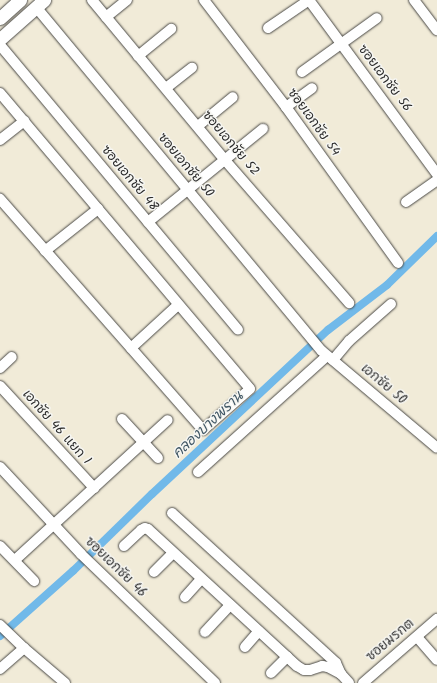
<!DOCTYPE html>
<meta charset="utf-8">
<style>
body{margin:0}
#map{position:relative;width:437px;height:683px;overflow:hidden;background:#f1ebd8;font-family:Kalam,"Playpen Sans Thai",sans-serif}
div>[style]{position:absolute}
.canal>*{height:8px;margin:-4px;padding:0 4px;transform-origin:4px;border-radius:4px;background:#71b9e9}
.roads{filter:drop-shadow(0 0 1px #494845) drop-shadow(0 0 1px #494845)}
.minor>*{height:10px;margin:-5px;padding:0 5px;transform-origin:5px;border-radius:5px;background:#fff}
.major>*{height:13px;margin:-6.5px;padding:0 6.5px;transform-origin:6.5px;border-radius:6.5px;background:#fff}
span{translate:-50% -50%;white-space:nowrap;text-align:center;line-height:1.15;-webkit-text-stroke:3px #f6f6f2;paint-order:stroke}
.street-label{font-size:13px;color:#2b2b2b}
.water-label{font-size:14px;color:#405664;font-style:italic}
</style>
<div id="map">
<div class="canal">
<i style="left:0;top:636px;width:98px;rotate:-41.7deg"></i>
<i style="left:73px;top:571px;width:110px;rotate:-44.3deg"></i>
<i style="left:152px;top:494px;width:241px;rotate:-43deg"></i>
<i style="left:328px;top:330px;width:74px;rotate:-37.3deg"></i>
<i style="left:387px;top:285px;width:70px;rotate:-44.4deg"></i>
</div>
<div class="roads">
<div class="minor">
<i style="left:92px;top:0;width:207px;rotate:50.3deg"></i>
<i style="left:224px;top:159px;width:191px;rotate:49deg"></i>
<i style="left:204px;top:0;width:135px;rotate:52.5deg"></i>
<i style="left:286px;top:107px;width:192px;rotate:54.3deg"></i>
<i style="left:414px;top:0;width:38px;rotate:53deg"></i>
<i style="left:36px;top:7px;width:447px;rotate:50.3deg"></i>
<i style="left:322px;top:351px;width:150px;rotate:40.1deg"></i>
<i style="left:106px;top:17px;width:27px;rotate:-39deg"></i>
<i style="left:268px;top:28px;width:50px;rotate:-34.3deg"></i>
<i style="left:309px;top:0;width:216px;rotate:53.7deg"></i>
<i style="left:0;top:45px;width:371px;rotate:50.1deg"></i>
<i style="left:138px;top:56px;width:43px;rotate:-39.3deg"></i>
<i style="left:302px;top:72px;width:92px;rotate:-35.8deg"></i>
<i style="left:166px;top:88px;width:33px;rotate:-38deg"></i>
<i style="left:0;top:93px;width:387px;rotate:49.8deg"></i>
<i style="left:250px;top:389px;width:62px;rotate:138.9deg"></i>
<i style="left:203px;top:430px;width:308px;rotate:-131.3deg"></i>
<i style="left:286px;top:107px;width:32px;rotate:-36deg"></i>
<i style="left:198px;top:126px;width:45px;rotate:-39.6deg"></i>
<i style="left:0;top:140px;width:31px;rotate:-38deg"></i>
<i style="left:406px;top:202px;width:38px;rotate:-35deg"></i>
<i style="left:148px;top:222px;width:148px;rotate:-39deg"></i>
<i style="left:45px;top:251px;width:68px;rotate:-38.4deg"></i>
<i style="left:131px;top:348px;width:64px;rotate:-42.5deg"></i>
<i style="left:333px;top:360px;width:25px;rotate:-50deg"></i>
<i style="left:349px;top:341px;width:56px;rotate:-41.4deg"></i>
<i style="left:0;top:368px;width:16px;rotate:-43deg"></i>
<i style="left:0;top:386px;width:139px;rotate:47.3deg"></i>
<i style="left:122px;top:419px;width:53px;rotate:47.3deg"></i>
<i style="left:0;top:467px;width:119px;rotate:47deg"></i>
<i style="left:81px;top:554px;width:186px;rotate:43.9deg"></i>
<i style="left:198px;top:472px;width:173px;rotate:-42deg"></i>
<i style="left:172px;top:513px;width:222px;rotate:42.4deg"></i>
<i style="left:336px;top:663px;width:12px;rotate:66deg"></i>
<i style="left:0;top:546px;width:49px;rotate:45.8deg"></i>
<i style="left:124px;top:546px;width:23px;rotate:-43deg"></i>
<i style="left:141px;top:530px;width:4px;rotate:-27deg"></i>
<i style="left:145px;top:528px;width:3px;rotate:18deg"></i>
<i style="left:148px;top:529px;width:202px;rotate:42.6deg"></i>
<i style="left:297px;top:666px;width:8px;rotate:30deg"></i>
<i style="left:304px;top:670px;width:6px"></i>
<i style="left:310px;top:670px;width:13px;rotate:-18deg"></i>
<i style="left:322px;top:666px;width:6px;rotate:9deg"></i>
<i style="left:328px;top:667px;width:15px;rotate:28deg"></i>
<i style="left:341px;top:674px;width:12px;rotate:48deg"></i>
<i style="left:15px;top:560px;width:207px;rotate:-42.5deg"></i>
<i style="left:154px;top:572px;width:27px;rotate:-45deg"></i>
<i style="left:185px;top:597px;width:24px;rotate:-48deg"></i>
<i style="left:0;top:625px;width:33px;rotate:44deg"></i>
<i style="left:24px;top:648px;width:54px;rotate:40.5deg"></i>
<i style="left:205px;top:632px;width:37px;rotate:-47deg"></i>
<i style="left:417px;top:637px;width:30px;rotate:49deg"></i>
<i style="left:245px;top:647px;width:21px;rotate:-49deg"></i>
<i style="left:0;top:669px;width:32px;rotate:-41deg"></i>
<i style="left:271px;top:673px;width:23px;rotate:-45deg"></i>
<i style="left:363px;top:683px;width:98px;rotate:-40.9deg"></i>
</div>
<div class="major">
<i style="left:0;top:18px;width:27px;rotate:-42deg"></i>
<i style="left:0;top:39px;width:59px;rotate:-41.6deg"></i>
</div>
</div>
<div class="street-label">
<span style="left:384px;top:79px;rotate:53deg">ซอยเอกชัย 56</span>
<span style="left:313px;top:123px;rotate:54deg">ซอยเอกชัย 54</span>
<span style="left:230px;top:144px;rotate:50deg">ซอยเอกชัย 52</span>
<span style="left:185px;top:166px;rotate:50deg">ซอยเอกชัย 50</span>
<span style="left:129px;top:179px;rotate:50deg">ซอยเอกชัย 48</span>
<span style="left:383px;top:385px;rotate:40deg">เอกชัย 50</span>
<span style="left:56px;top:428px;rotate:48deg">เอกชัย 46 แยก 1</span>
<span style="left:115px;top:568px;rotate:44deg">ซอยเอกชัย 46</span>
<span style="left:391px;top:641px;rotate:-40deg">ซอยมรกต</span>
</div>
<div class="water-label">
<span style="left:208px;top:425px;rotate:-43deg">คลองบางพราน</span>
</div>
</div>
